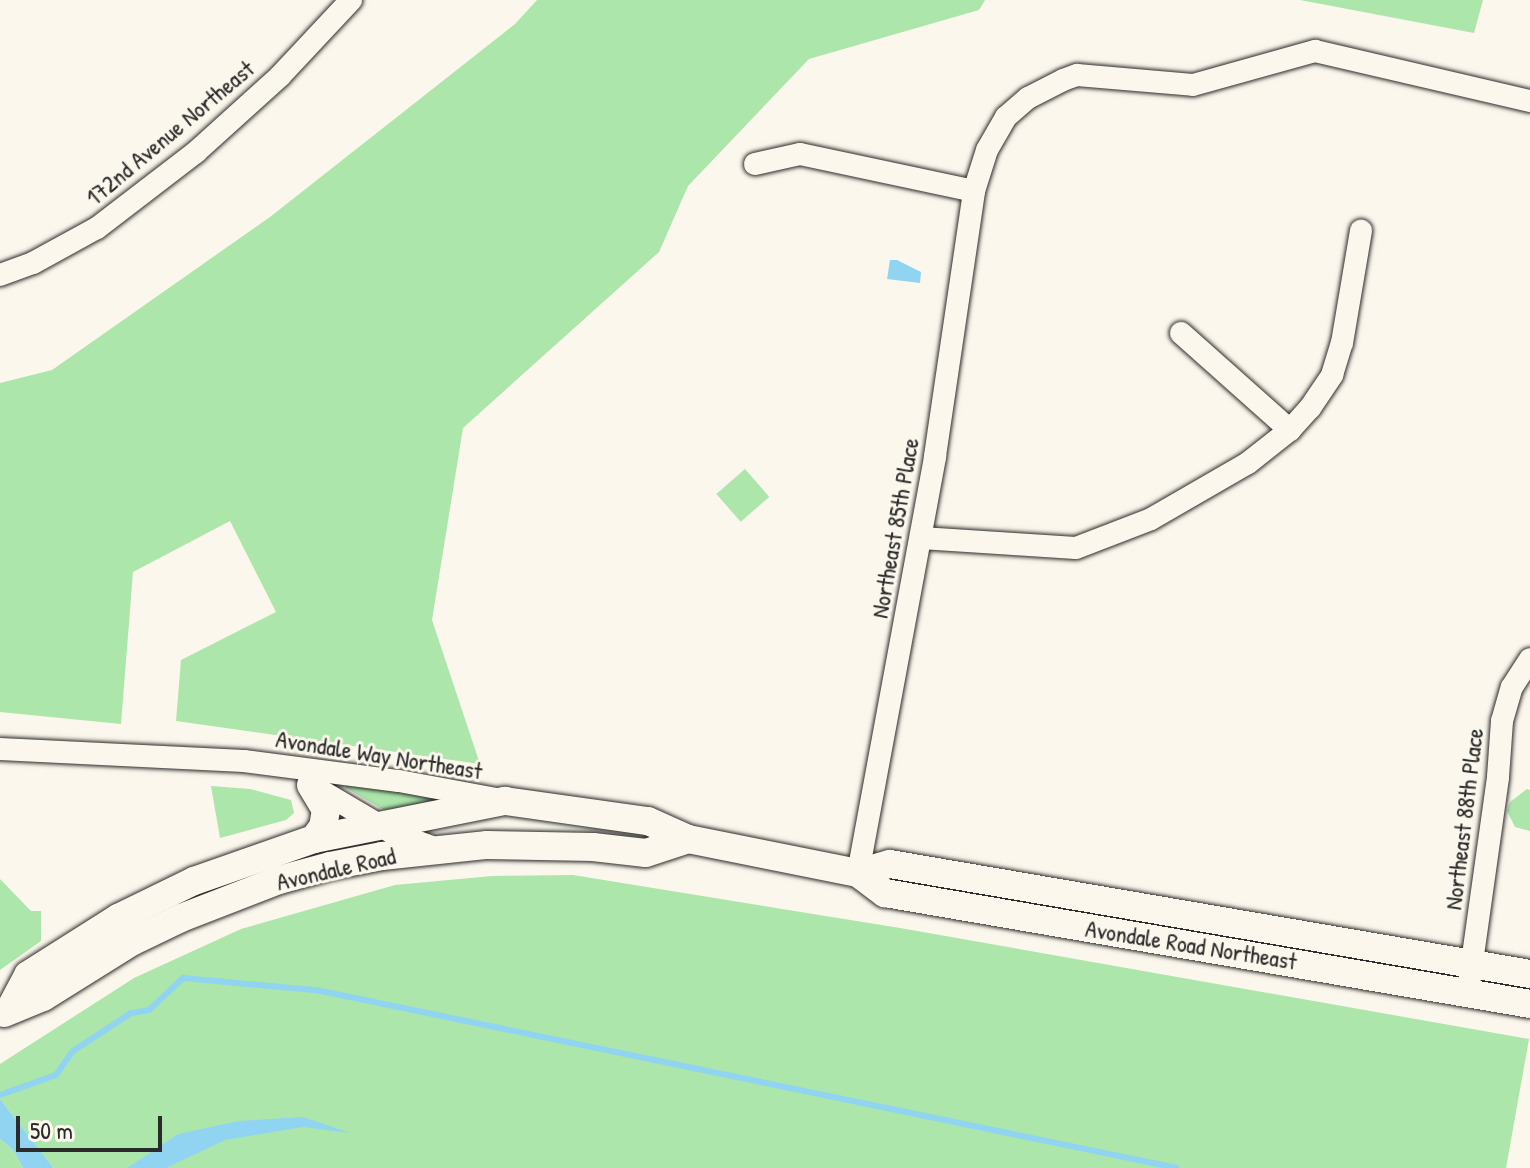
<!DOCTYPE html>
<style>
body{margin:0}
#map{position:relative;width:1530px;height:1168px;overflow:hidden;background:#fbf7ec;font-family:"Patrick Hand",sans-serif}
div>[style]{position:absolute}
.green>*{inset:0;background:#ace6ab;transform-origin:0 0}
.water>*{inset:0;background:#90d4f1}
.stream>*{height:6px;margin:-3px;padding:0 3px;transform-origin:3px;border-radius:3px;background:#90d4f1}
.roads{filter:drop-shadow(0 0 2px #2b2b2b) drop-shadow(0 0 2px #2b2b2b)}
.minor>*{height:22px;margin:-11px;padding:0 11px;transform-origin:11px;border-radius:11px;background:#fbf7ec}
.major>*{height:28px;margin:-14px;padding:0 14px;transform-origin:14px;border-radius:14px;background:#fbf7ec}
span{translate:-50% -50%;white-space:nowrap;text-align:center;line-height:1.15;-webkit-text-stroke:6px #fbf7ec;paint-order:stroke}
.street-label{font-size:24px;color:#2b2b2b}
.scale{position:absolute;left:16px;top:1116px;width:146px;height:36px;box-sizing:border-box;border:4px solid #2b2b2b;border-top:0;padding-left:10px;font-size:24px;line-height:28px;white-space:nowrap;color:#2b2b2b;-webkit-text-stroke:6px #fbf7ec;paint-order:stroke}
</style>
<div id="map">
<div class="green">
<i style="clip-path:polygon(537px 0,985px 0,979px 10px,809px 59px,688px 186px,659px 252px,463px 428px,432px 620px,480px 764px,176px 721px,181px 660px,276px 612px,230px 521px,133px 572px,121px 724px,0 712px,0 383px,52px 370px,270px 217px,515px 24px)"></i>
<i style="clip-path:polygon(1300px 0,1483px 0,1474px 33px)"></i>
<i style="left:745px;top:469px;width:37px;height:38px;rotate:49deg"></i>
<i style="clip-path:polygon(346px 782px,447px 799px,389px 813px,346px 788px)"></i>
<i style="clip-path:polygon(211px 786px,250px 789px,291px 800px,294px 813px,286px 820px,220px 838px)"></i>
<i style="clip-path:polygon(1527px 789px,1530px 790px,1530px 831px,1515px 827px,1507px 811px,1510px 802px)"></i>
<i style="clip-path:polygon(573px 875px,900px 928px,1529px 1039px,1506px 1168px,53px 1168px,0 1099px,0 1064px,134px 978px,241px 929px,395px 885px,492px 876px)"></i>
<i style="clip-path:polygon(0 879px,31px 911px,41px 911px,41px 941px,0 970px)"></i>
<i style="clip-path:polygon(0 1139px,13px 1150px,23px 1168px,0 1168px)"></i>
</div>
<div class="water">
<i style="clip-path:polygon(890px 260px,897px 260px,921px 272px,920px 283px,887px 279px)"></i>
<i style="clip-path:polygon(0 1099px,51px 1165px,53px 1168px,23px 1168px,13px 1150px,0 1139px)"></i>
<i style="clip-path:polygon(303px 1117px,350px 1133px,303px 1127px,225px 1140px,166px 1168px,127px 1168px,178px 1134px,239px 1121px)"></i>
</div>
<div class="stream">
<i style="left:0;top:1095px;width:59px;rotate:-19.7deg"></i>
<i style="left:56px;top:1075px;width:29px;rotate:-55deg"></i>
<i style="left:73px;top:1051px;width:69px;rotate:-33.2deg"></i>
<i style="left:131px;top:1013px;width:18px;rotate:-9deg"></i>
<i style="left:149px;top:1010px;width:47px;rotate:-43.3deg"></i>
<i style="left:183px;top:978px;width:134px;rotate:5.2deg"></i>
<i style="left:316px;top:990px;width:879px;rotate:11.68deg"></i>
</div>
<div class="roads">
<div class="minor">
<i style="left:755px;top:164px;width:46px;rotate:-12.5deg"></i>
<i style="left:800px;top:154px;width:178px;rotate:12deg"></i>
<i style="left:974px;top:191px;width:43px;rotate:-72.4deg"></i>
<i style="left:987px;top:150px;width:38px;rotate:-60deg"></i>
<i style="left:1006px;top:117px;width:29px;rotate:-41deg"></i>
<i style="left:1028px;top:98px;width:39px;rotate:-27deg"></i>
<i style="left:1063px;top:80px;width:15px;rotate:-20deg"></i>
<i style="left:1077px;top:75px;width:116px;rotate:4.9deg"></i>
<i style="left:1193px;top:85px;width:127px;rotate:-15.6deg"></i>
<i style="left:1315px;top:51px;width:221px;rotate:13.1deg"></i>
<i style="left:0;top:275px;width:35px;rotate:-20deg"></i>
<i style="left:33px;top:263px;width:73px;rotate:-28.7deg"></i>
<i style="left:97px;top:228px;width:125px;rotate:-37.5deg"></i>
<i style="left:196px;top:152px;width:113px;rotate:-42.1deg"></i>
<i style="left:280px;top:76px;width:104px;rotate:-46.9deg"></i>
<i style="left:1181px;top:333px;width:146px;rotate:41.7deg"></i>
<i style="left:921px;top:538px;width:155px;rotate:3.7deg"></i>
<i style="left:1076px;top:548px;width:80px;rotate:-21.1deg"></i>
<i style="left:1151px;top:519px;width:112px;rotate:-30deg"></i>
<i style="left:1248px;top:463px;width:53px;rotate:-38.2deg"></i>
<i style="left:1290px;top:430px;width:30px;rotate:-48deg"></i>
<i style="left:1310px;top:408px;width:40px;rotate:-56deg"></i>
<i style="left:1332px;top:375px;width:34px;rotate:-73deg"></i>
<i style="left:1342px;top:343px;width:114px;rotate:-80.4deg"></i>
<i style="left:0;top:749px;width:244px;rotate:2.8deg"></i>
<i style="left:244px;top:761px;width:156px;rotate:7.4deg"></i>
<i style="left:399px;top:781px;width:99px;rotate:10.5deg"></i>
<i style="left:313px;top:786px;width:91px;rotate:30.5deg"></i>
<i style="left:391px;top:832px;width:47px;rotate:20deg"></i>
<i style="left:858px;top:873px;width:424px;rotate:-79.5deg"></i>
<i style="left:935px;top:456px;width:268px;rotate:-81.6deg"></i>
<i style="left:1468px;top:991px;width:216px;rotate:-82deg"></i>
<i style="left:1498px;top:777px;width:56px;rotate:-85.9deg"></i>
<i style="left:1502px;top:721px;width:35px;rotate:-74deg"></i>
<i style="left:1512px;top:687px;width:33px;rotate:-57deg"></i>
</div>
<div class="major">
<i style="left:311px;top:785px;width:29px;rotate:59deg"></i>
<i style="left:326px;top:810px;width:17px;rotate:100deg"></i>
<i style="left:323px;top:827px;width:15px;rotate:127deg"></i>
<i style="left:858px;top:873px;width:33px;rotate:-16deg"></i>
<i style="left:890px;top:864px;width:649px;rotate:9.75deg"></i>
<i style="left:10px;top:1009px;width:38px;rotate:-62deg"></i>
<i style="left:28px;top:975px;width:107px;rotate:-32.3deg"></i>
<i style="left:118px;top:918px;width:85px;rotate:-26deg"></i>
<i style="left:194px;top:881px;width:127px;rotate:-19.3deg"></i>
<i style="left:314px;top:839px;width:195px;rotate:-11.3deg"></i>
<i style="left:505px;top:801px;width:144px;rotate:8deg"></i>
<i style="left:648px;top:821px;width:44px;rotate:24.2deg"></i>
<i style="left:688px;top:839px;width:173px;rotate:11.3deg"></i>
<i style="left:858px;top:873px;width:34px;rotate:37deg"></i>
<i style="left:885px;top:893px;width:654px;rotate:9.76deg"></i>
<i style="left:4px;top:1013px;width:42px;rotate:-22.3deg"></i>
<i style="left:43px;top:997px;width:106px;rotate:-31.9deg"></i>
<i style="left:133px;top:941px;width:53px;rotate:-25.6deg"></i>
<i style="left:181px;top:918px;width:105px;rotate:-21.2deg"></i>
<i style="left:279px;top:880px;width:53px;rotate:-15.4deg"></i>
<i style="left:330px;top:866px;width:53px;rotate:-10.9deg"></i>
<i style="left:382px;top:856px;width:106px;rotate:-6deg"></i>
<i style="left:487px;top:845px;width:106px;rotate:1.1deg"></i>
<i style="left:593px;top:847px;width:53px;rotate:6.5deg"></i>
<i style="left:646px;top:853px;width:44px;rotate:-18.4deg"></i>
</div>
</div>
<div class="street-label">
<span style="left:170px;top:133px;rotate:-40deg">172nd Avenue Northeast</span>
<span style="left:895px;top:528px;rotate:-80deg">Northeast 85th Place</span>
<span style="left:379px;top:755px;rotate:9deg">Avondale Way Northeast</span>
<span style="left:1464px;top:819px;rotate:-83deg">Northeast 88th Place</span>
<span style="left:336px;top:869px;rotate:-13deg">Avondale Road</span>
<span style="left:1191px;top:945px;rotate:9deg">Avondale Road Northeast</span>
</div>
<div class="scale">50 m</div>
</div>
